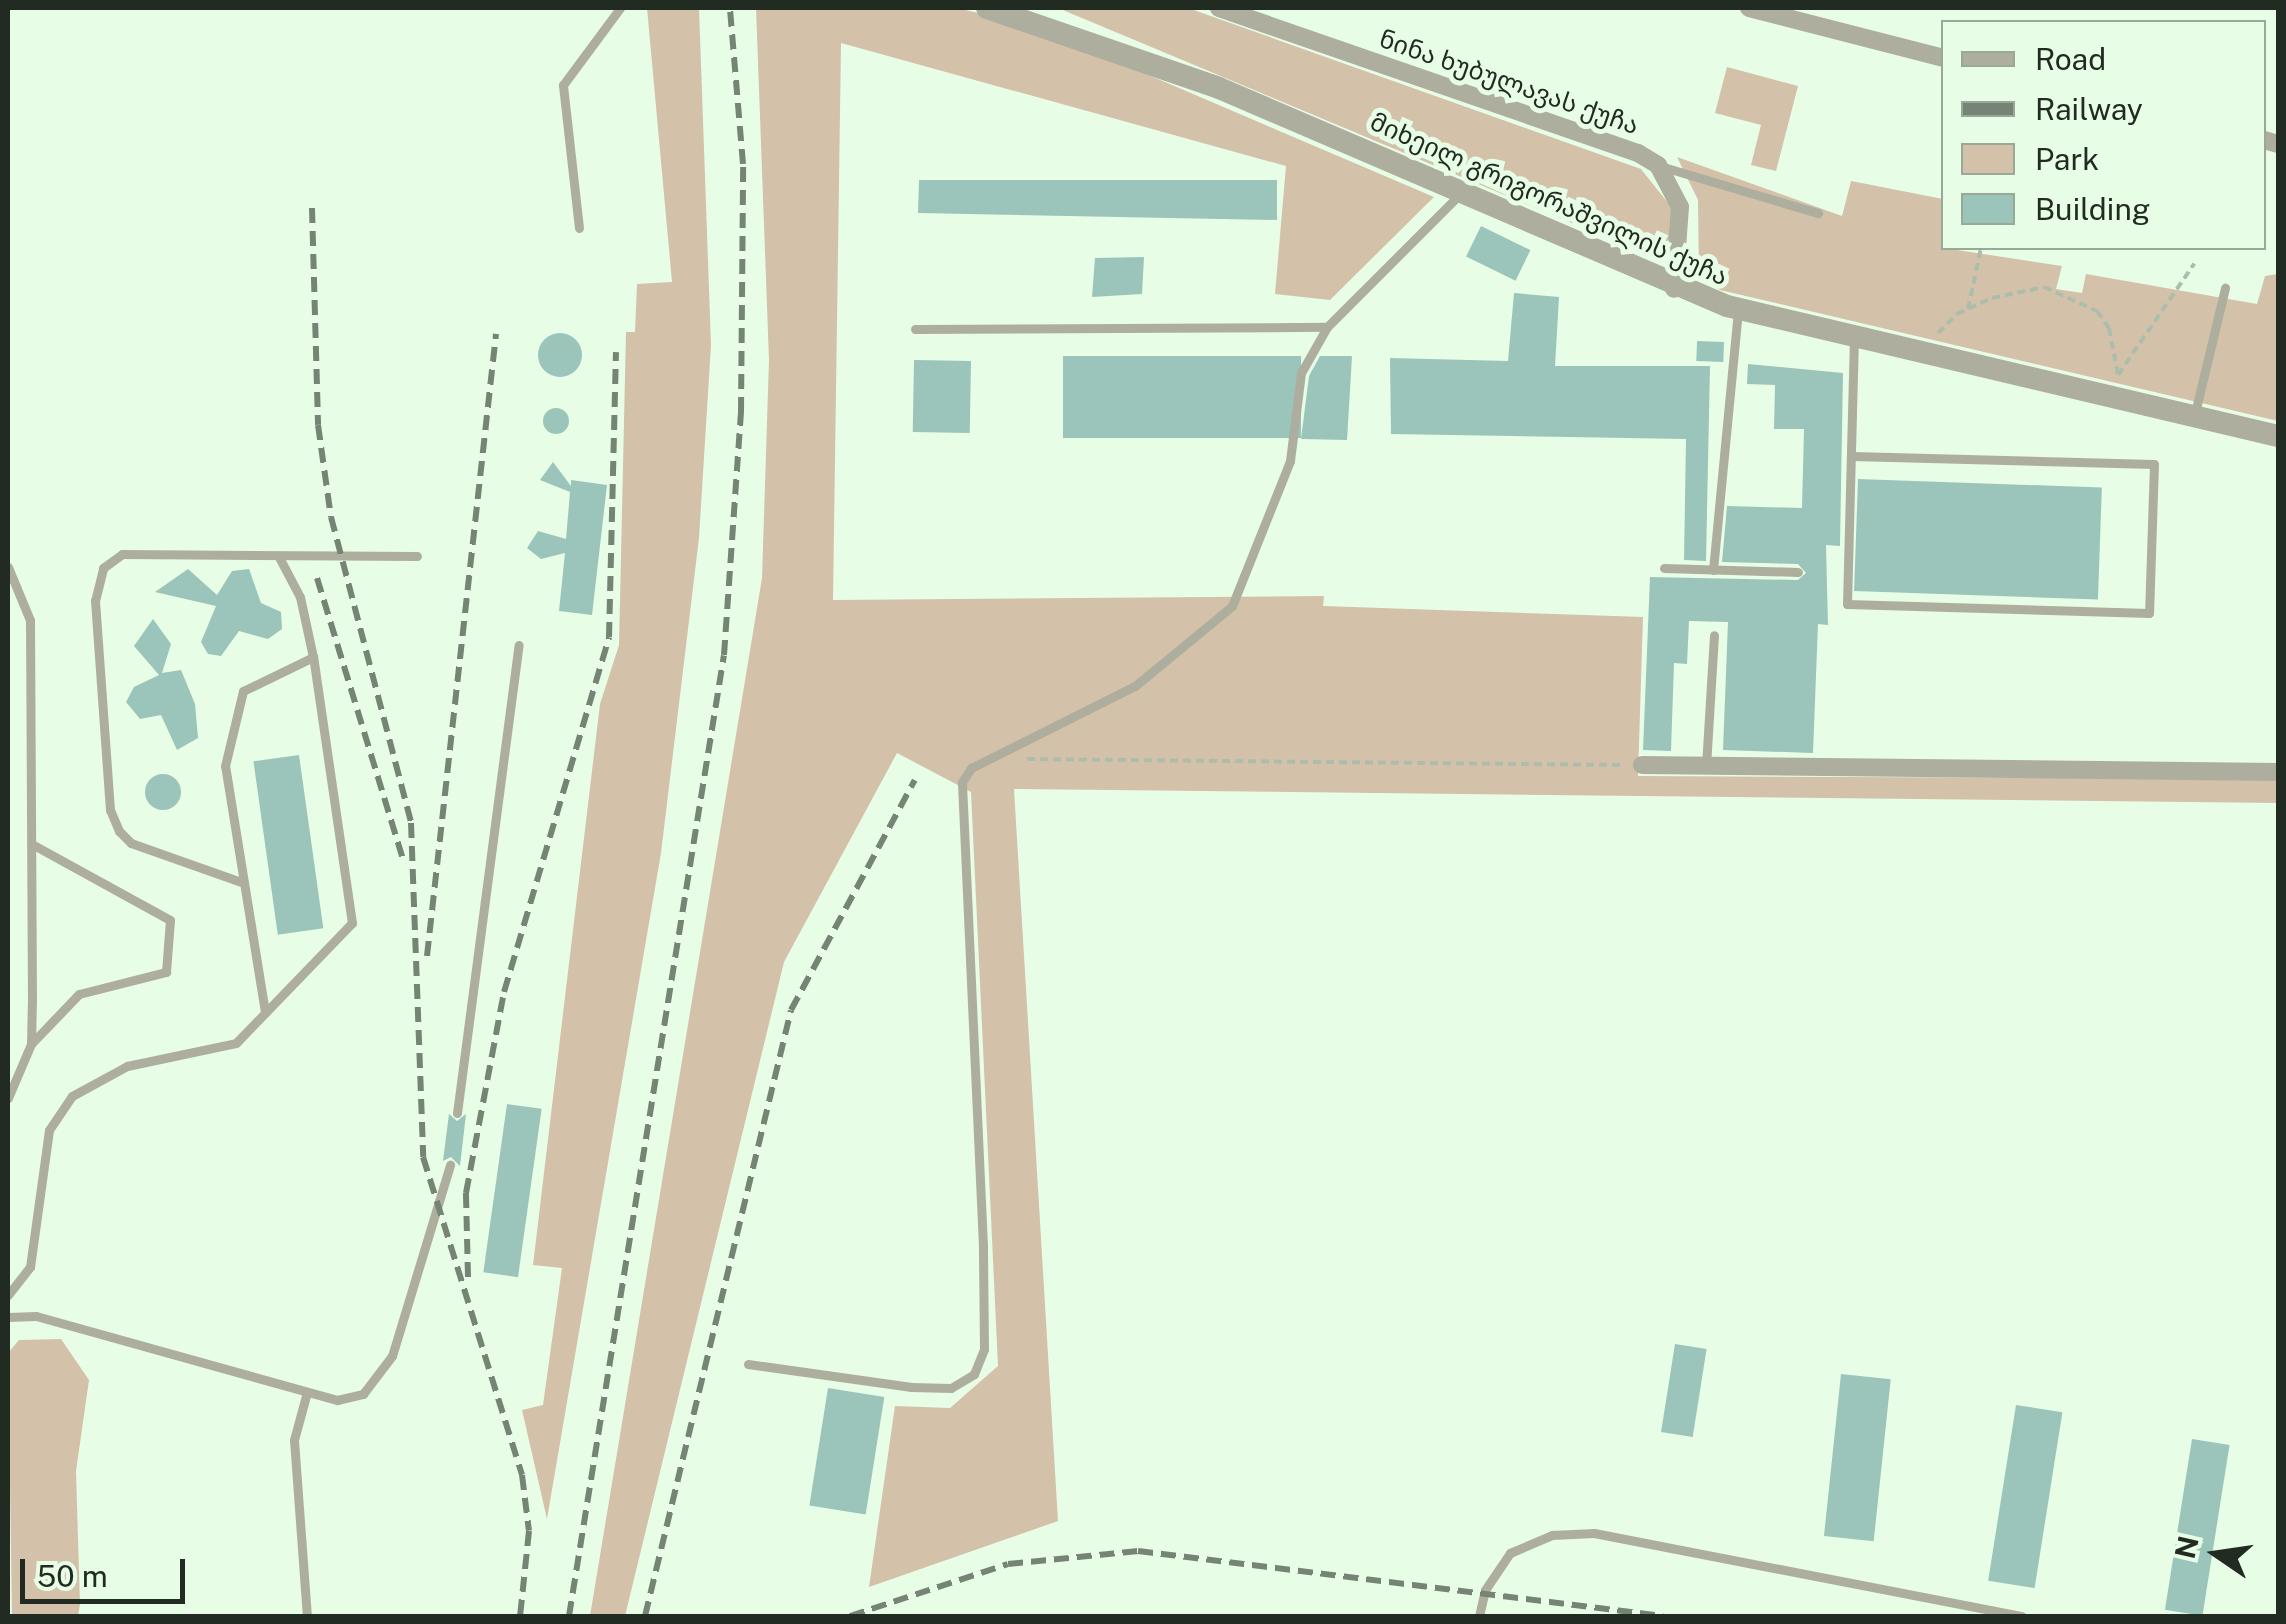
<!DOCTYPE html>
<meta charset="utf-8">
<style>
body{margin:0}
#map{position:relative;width:2286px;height:1624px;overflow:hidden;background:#e8fde6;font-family:"Public Sans","Noto Sans Georgian",sans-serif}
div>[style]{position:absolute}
.green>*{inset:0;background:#d3c1aa}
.building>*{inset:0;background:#9bc5ba;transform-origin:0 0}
.round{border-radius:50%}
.path>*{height:4px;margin-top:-2px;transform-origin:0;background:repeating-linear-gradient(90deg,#acbeab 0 8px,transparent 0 13px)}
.service>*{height:9px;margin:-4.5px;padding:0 4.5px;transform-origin:4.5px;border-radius:4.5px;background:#aeae9f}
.minor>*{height:18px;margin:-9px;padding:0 9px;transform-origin:9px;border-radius:9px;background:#aeae9f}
.tertiary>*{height:22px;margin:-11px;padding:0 11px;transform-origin:11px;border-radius:11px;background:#aeae9f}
.rail>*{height:6px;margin-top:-3px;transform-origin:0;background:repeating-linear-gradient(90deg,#768475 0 15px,transparent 0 23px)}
span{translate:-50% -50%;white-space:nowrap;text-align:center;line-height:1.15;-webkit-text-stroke:10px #e8fde6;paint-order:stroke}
.street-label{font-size:25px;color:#222b21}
.frame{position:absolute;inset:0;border:10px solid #222b21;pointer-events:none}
.legend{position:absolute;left:1941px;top:20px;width:325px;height:230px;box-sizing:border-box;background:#e8fde6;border:2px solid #99a997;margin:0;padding:12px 18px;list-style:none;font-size:30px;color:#222b21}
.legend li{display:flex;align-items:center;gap:20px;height:50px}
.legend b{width:50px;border:2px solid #99a997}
.north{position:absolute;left:2166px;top:1504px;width:100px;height:100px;-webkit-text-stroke:8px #e8fde6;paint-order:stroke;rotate:283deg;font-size:28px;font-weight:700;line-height:40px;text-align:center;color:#222b21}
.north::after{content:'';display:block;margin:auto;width:35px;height:45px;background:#222b21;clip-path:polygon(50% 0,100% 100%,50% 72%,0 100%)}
.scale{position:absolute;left:20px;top:1559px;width:165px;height:45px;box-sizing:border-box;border:5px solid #222b21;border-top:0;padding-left:12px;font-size:30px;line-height:35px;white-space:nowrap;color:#222b21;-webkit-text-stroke:8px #e8fde6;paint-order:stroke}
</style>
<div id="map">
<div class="green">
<i style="clip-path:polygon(647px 8px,699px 8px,711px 345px,699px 538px,661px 853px,547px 1519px,522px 1410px,543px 1405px,562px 1268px,533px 1265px,600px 704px,619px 645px,626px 332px,635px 332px,637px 284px,672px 282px)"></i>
<i style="clip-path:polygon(756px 8px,957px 8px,1034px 26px,1434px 197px,1330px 300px,1275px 294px,1286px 166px,841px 43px,833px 600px,1324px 596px,1323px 606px,1643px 617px,1638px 776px,2278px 779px,2278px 803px,1014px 789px,1058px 1521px,869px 1587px,895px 1406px,950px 1408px,998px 1366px,971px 792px,897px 753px,784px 962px,625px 1616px,590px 1616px,762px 578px,769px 360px)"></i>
<i style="clip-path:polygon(1058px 8px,1188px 8px,1641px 169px,1672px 208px,1670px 239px,1650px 252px,1636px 250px)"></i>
<i style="clip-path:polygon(1727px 67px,1798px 86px,1776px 171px,1751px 165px,1761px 125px,1715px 113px)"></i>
<i style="clip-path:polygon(1677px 157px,1842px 216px,1851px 181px,1943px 199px,1944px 248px,2062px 266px,2056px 289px,2082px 293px,2086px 274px,2257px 304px,2265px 276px,2278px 274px,2278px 421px,1720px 290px,1699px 277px,1698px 200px)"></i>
<i style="clip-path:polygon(61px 1339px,89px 1380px,76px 1471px,80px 1604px,78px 1616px,12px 1616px,8px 1353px,19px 1340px)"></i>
</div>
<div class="building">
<i style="clip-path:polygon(919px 180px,1277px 180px,1277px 220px,918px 213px)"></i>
<i style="left:1481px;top:226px;width:55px;height:34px;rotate:26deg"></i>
<i style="clip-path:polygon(1144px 257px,1142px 294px,1092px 297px,1095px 258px)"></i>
<i style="clip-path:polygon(1514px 293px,1559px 297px,1555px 366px,1710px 366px,1706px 561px,1684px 560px,1686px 439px,1391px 434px,1390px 358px,1508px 361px)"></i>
<i class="round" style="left:538px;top:333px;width:44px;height:44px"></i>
<i style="left:1697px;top:341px;width:27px;height:20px;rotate:2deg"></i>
<i style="left:1063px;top:356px;width:238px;height:82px"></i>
<i style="clip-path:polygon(1320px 356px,1352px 356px,1347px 440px,1301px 439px,1309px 376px)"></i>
<i style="left:914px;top:360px;width:57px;height:72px;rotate:1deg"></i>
<i style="clip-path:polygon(1748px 364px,1843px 373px,1840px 546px,1826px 545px,1828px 625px,1818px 624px,1813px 753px,1723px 750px,1728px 622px,1689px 621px,1687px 664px,1674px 663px,1671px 751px,1643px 750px,1650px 577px,1798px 580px,1806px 573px,1798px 564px,1722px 562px,1727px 506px,1802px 508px,1804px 429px,1774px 429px,1775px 385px,1747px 384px)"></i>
<i class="round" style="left:543px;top:408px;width:26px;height:26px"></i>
<i style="clip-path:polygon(553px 462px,571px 486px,571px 480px,607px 485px,592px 615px,559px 611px,565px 553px,541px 559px,527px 548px,538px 531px,566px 539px,570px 492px,540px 480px)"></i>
<i style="left:1858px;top:479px;width:244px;height:112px;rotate:2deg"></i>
<i style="clip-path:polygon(249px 569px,261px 603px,281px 612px,282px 629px,268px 639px,239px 631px,221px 656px,208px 654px,201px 642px,216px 606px,155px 592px,188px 569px,217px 595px,232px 571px)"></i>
<i style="clip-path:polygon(153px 619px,171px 644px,162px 673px,181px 670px,195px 704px,198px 738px,177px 750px,161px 715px,140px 719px,126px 702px,134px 687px,159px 675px,134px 646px)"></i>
<i style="left:299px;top:755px;width:175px;height:46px;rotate:82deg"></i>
<i class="round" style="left:145px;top:774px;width:36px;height:36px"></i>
<i style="left:507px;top:1104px;width:35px;height:170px;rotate:8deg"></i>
<i style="clip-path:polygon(449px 1114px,457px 1121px,466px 1114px,460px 1166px,451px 1157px,443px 1161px)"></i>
<i style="left:1675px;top:1344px;width:32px;height:89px;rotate:9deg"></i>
<i style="left:1841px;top:1374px;width:50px;height:163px;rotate:6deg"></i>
<i style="left:828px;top:1388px;width:57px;height:119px;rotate:9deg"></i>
<i style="left:2016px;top:1405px;width:47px;height:178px;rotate:9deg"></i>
<i style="left:2192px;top:1439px;width:38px;height:173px;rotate:9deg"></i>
</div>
<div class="path">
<i style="left:1968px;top:309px;width:62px;rotate:-78deg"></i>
<i style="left:1938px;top:333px;width:27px;rotate:-45deg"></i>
<i style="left:1957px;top:314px;width:38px;rotate:-25deg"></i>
<i style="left:1992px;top:298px;width:53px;rotate:-11.9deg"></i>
<i style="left:2044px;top:287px;width:58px;rotate:24.4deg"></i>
<i style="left:2097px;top:311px;width:21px;rotate:55deg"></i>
<i style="left:2109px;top:328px;width:48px;rotate:79.2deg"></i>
<i style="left:2118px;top:375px;width:135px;rotate:-55.6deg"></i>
<i style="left:1027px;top:759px;width:596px;rotate:0.58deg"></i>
</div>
<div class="service">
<i style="left:1660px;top:166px;width:165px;rotate:16.6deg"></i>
<i style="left:579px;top:228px;width:144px;rotate:-96.4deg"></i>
<i style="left:563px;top:85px;width:96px;rotate:-53.5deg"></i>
<i style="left:915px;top:329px;width:412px;rotate:-0.3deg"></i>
<i style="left:1327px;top:327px;width:190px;rotate:-45deg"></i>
<i style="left:2195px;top:413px;width:129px;rotate:-76.5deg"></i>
<i style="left:1852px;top:456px;width:302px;rotate:1.5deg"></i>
<i style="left:2154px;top:464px;width:149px;rotate:91.9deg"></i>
<i style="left:2149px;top:613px;width:302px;rotate:-178.3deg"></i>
<i style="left:1847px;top:604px;width:265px;rotate:-88.5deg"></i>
<i style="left:8px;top:567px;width:57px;rotate:67.5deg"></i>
<i style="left:30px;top:620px;width:378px;rotate:89.7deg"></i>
<i style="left:32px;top:998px;width:46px;rotate:91.2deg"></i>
<i style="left:31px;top:1044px;width:59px;rotate:113.1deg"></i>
<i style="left:1664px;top:568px;width:134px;rotate:1.7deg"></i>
<i style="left:1713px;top:570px;width:259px;rotate:-84.5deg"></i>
<i style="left:1706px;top:766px;width:131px;rotate:-86.5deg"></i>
<i style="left:244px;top:883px;width:120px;rotate:-160.5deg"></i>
<i style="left:131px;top:843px;width:17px;rotate:-135deg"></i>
<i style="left:119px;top:831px;width:23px;rotate:-113deg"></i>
<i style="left:110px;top:810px;width:210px;rotate:-94.1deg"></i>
<i style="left:95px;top:601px;width:34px;rotate:-76deg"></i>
<i style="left:103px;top:568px;width:24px;rotate:-36deg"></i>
<i style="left:122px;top:554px;width:295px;rotate:0.4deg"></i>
<i style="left:265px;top:1012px;width:249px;rotate:-99.2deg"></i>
<i style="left:225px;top:766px;width:77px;rotate:-76.5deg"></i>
<i style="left:243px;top:691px;width:78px;rotate:-25.9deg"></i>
<i style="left:31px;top:1044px;width:69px;rotate:-46.2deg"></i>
<i style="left:79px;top:994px;width:90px;rotate:-14.2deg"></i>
<i style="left:166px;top:972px;width:52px;rotate:-85.6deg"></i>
<i style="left:170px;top:920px;width:158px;rotate:-151.2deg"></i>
<i style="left:457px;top:1113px;width:472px;rotate:-82.5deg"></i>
<i style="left:8px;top:1295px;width:36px;rotate:-52deg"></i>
<i style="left:30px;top:1267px;width:138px;rotate:-82.1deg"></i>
<i style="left:49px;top:1130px;width:41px;rotate:-55.9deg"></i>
<i style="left:72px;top:1096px;width:63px;rotate:-28.6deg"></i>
<i style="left:127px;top:1066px;width:111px;rotate:-11.9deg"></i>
<i style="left:236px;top:1043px;width:167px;rotate:-46deg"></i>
<i style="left:352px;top:923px;width:269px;rotate:-98.3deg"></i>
<i style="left:313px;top:657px;width:61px;rotate:-102.2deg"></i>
<i style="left:300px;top:597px;width:43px;rotate:-117.8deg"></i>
<i style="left:8px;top:1317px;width:28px;rotate:-2deg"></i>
<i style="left:36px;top:1316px;width:313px;rotate:15.6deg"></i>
<i style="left:337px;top:1400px;width:27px;rotate:-13deg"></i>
<i style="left:363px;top:1394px;width:48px;rotate:-52.7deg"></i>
<i style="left:392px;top:1356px;width:200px;rotate:-73.1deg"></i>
<i style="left:748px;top:1364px;width:165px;rotate:8deg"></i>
<i style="left:911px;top:1387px;width:40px;rotate:1.4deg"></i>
<i style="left:951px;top:1388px;width:27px;rotate:-31deg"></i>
<i style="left:974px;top:1374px;width:27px;rotate:-68deg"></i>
<i style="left:984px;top:1349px;width:103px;rotate:-90.6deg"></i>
<i style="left:983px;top:1246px;width:464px;rotate:-92.6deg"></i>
<i style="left:962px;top:782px;width:17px;rotate:-57deg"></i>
<i style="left:971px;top:768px;width:183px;rotate:-26.6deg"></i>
<i style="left:1135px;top:686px;width:126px;rotate:-39.5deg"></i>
<i style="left:1232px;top:606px;width:156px;rotate:-68.2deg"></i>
<i style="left:1290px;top:461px;width:89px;rotate:-82.9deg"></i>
<i style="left:1301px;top:373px;width:53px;rotate:-60.5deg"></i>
<i style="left:307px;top:1392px;width:50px;rotate:105.2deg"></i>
<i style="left:294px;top:1440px;width:176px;rotate:85.8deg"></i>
<i style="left:1479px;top:1616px;width:27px;rotate:-77deg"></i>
<i style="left:1485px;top:1590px;width:45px;rotate:-56deg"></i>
<i style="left:1510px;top:1553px;width:46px;rotate:-23.2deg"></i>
<i style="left:1552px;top:1535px;width:42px;rotate:-2.7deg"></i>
<i style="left:1594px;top:1533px;width:436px;rotate:11deg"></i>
</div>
<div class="minor">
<i style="left:1219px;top:8px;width:443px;rotate:19.1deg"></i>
<i style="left:1638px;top:153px;width:23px;rotate:31deg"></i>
<i style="left:1658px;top:165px;width:47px;rotate:62.4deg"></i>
<i style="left:1680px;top:207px;width:82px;rotate:94.2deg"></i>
<i style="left:1749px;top:8px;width:201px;rotate:14.4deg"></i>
<i style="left:2264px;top:140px;width:15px;rotate:16deg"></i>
<i style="left:1642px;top:765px;width:636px;rotate:0.63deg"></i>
</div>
<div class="tertiary">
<i style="left:987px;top:8px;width:245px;rotate:19deg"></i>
<i style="left:1219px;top:88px;width:553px;rotate:23.23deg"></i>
<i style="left:1727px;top:306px;width:566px;rotate:13.28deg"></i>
</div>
<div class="rail">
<i style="left:312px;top:208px;width:217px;rotate:88.4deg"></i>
<i style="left:318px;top:425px;width:93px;rotate:82deg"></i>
<i style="left:331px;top:517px;width:316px;rotate:75.3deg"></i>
<i style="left:411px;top:823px;width:334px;rotate:87.9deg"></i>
<i style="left:423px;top:1157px;width:333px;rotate:72.7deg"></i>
<i style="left:522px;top:1475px;width:56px;rotate:82.9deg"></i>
<i style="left:529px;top:1531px;width:85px;rotate:96deg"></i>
<i style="left:317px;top:578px;width:295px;rotate:73deg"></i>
<i style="left:427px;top:956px;width:626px;rotate:-83.67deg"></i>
<i style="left:468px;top:1277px;width:84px;rotate:-91.4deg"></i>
<i style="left:466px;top:1193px;width:205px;rotate:-79.3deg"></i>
<i style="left:504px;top:992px;width:370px;rotate:-73.5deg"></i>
<i style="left:609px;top:637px;width:285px;rotate:-88.6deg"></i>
<i style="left:569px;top:1616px;width:973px;rotate:-80.84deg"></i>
<i style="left:724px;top:655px;width:244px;rotate:-86deg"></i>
<i style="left:741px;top:412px;width:248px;rotate:-89.5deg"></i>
<i style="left:743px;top:164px;width:157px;rotate:-94.8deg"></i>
<i style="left:645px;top:1616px;width:623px;rotate:-76.45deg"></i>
<i style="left:791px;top:1010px;width:261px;rotate:-61.7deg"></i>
<i style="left:850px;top:1616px;width:166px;rotate:-18.2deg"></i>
<i style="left:1008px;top:1564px;width:131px;rotate:-5.7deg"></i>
<i style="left:1138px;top:1551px;width:529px;rotate:7.06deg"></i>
</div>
<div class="street-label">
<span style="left:1509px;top:82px;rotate:19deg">ნინა ხუბულავას ქუჩა</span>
<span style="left:1549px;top:199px;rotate:24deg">მიხეილ გრიგორაშვილის ქუჩა</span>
</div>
<div class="frame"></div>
<ul class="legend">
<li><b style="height:12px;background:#aeae9f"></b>Road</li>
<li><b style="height:12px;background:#768475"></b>Railway</li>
<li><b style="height:28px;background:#d3c1aa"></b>Park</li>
<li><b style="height:28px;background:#9bc5ba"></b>Building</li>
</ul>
<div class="north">N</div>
<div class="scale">50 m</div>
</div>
